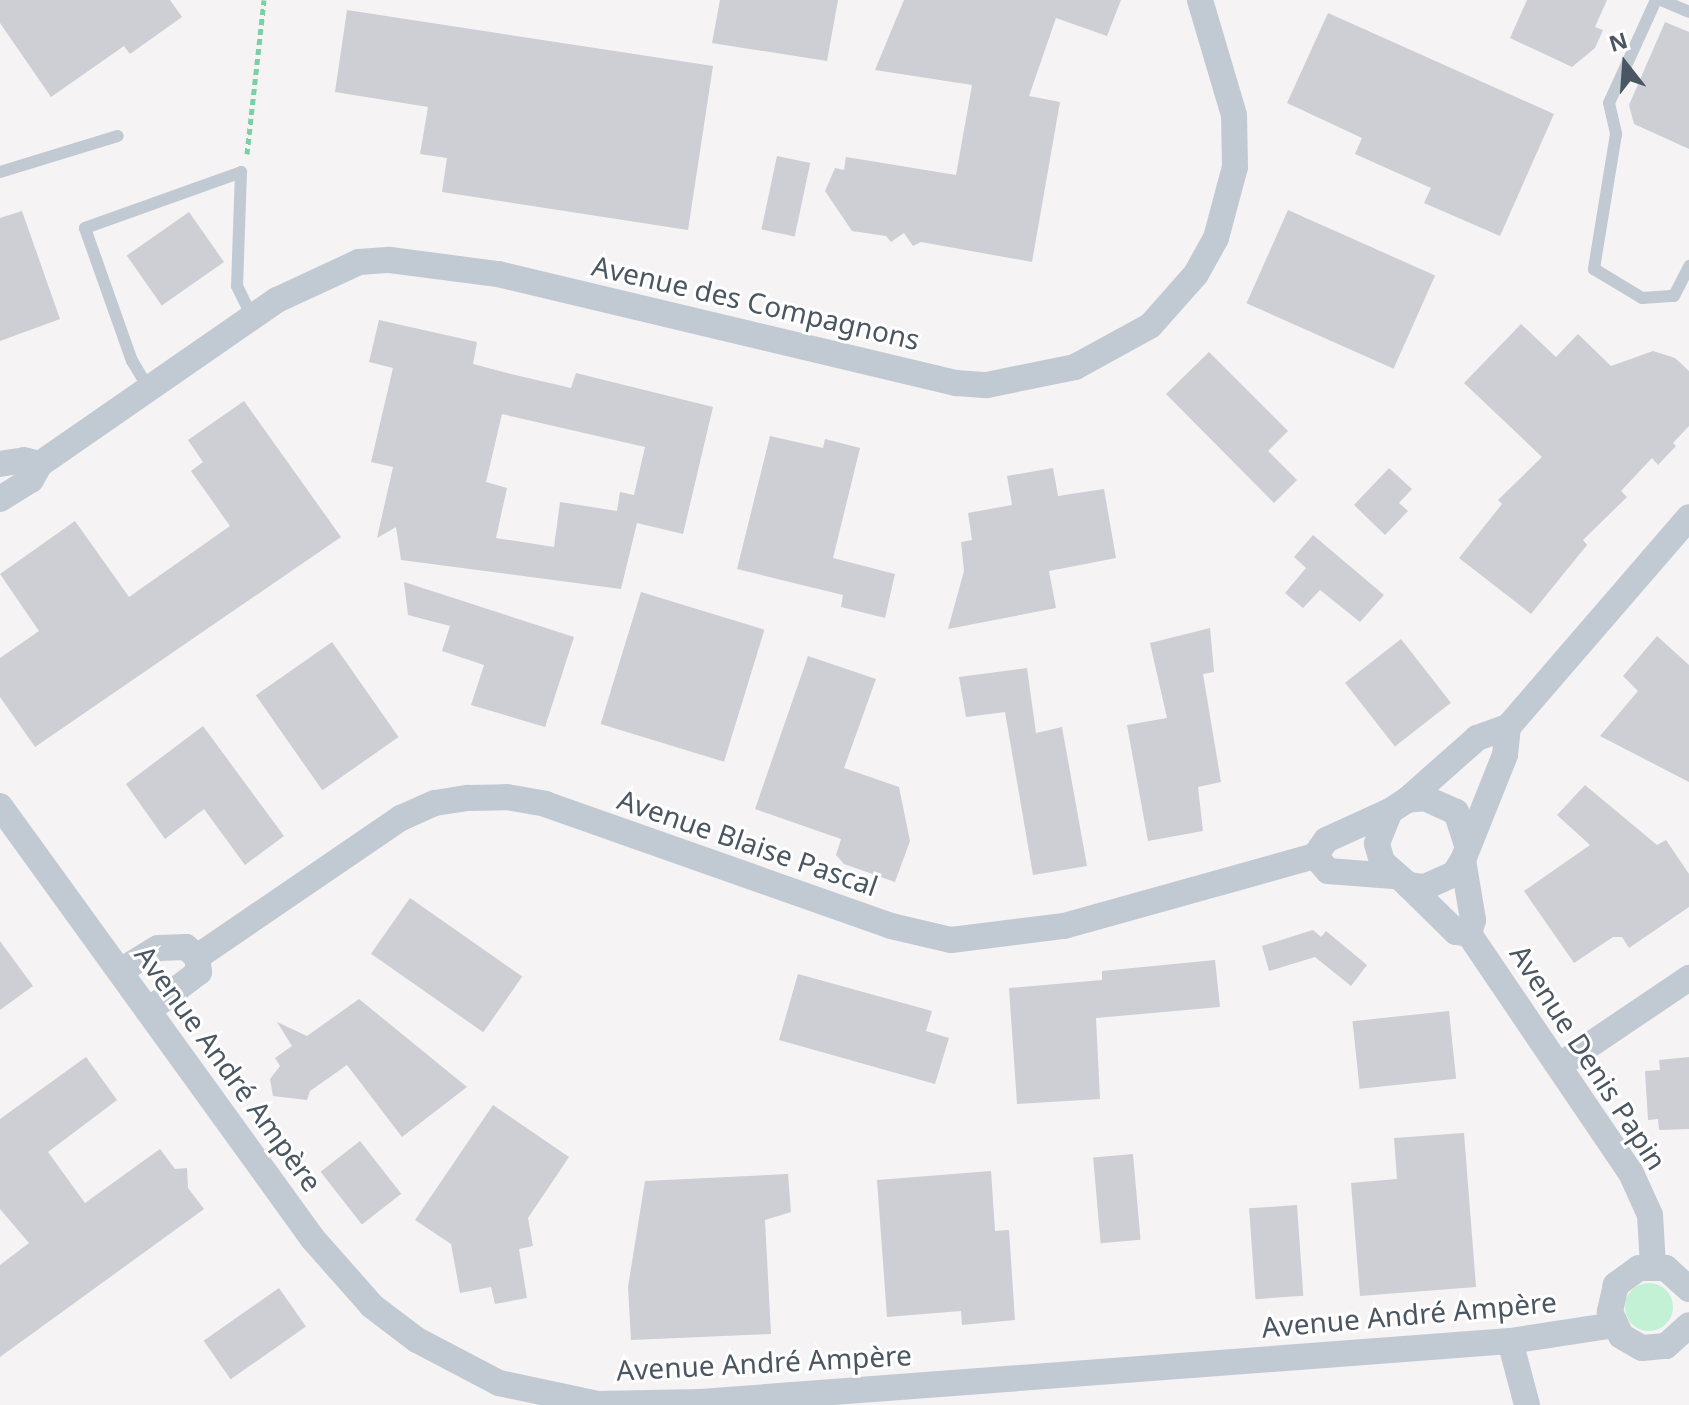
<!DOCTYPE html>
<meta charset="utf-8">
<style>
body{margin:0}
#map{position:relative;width:1689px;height:1405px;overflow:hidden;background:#f5f3f3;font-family:"Noto Sans",sans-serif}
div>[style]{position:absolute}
.green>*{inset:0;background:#c3f1d5}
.round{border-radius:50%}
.building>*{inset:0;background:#cdcfd5;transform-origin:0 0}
.path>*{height:5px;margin-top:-2.5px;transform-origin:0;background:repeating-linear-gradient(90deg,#7ad0a6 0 6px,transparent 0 10px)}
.lane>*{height:12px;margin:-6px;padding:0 6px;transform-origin:6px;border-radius:6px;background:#c1cad2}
.street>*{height:26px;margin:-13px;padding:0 13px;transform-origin:13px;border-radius:13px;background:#c1cad2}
span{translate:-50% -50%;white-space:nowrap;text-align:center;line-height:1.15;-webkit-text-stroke:6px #fff;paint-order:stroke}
.street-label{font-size:28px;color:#4a5661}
.north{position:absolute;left:1585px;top:24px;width:80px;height:80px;-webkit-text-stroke:6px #fff;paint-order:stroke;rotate:343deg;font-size:22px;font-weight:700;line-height:32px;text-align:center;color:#4a5661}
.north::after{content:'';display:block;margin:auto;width:28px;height:36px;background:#4a5661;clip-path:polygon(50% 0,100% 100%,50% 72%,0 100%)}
</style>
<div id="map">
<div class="green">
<i class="round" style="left:1625px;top:1283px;width:48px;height:48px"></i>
</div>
<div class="building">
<i style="clip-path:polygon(0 0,170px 0,182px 17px,130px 54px,124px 46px,51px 97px,0 23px)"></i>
<i style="clip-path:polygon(720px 0,838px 0,827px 61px,712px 43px)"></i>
<i style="clip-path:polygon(904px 0,1121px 0,1107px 36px,1056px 18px,1029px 96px,1060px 102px,1032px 262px,921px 242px,913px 246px,904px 233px,891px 242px,886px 236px,852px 231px,825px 191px,835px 168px,844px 170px,846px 157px,956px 175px,972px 85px,875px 70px)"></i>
<i style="clip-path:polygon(1527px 0,1607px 0,1595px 27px,1603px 30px,1595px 48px,1572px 67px,1510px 38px)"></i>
<i style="clip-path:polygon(347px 10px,713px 66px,688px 230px,442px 192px,447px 158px,420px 154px,428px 107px,335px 92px)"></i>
<i style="clip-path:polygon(1328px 13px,1554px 114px,1500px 236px,1424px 203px,1431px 188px,1355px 154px,1362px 138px,1287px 103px)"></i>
<i style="clip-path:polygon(1665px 22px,1689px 32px,1689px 149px,1634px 124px,1629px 105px)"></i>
<i style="left:777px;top:156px;width:34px;height:75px;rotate:12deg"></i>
<i style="left:1288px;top:210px;width:161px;height:102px;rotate:24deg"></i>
<i style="clip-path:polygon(22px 211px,60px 319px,0 341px,0 218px)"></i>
<i style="left:189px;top:212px;width:61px;height:76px;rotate:55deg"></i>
<i style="clip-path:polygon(evenodd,379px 320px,477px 342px,473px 364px,511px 374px,571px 388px,576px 373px,713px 407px,683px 534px,637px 523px,621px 589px,401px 560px,396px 527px,377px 538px,393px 467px,371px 462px,393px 368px,369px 362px,379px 320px,502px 414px,645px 447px,634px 495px,620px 492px,617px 511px,560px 502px,554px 547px,496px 538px,507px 488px,486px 482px,502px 414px)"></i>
<i style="clip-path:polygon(1521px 324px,1556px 357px,1578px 334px,1611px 366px,1653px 351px,1675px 358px,1689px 371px,1689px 426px,1673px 443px,1676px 446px,1658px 465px,1652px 458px,1621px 491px,1627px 497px,1583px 540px,1587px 545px,1531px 614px,1459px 558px,1502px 504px,1498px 500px,1542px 457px,1464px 383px)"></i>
<i style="clip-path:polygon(1209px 352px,1288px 431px,1268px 451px,1297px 480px,1274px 503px,1166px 394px)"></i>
<i style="clip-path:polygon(244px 401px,341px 537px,35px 747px,0 697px,0 658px,39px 631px,0 574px,75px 521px,129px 597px,230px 526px,191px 471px,203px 462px,188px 440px)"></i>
<i style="clip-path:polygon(770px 436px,823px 448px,825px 439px,860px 448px,833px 558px,895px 574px,885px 618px,841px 607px,843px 595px,737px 569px)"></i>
<i style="clip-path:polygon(1053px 468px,1058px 496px,1104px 489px,1116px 558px,1049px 571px,1056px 608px,948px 629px,964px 571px,961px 542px,972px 540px,968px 513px,1012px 505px,1007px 476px)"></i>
<i style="clip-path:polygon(1389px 468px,1412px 489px,1399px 503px,1408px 511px,1385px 535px,1354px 505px)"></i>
<i style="clip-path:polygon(1313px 535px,1384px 595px,1360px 622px,1320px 590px,1303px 608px,1285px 593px,1306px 568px,1294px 557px)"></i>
<i style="clip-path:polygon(404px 582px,574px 637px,545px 727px,471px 705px,484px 665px,442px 651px,450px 626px,408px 615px)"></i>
<i style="left:641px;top:592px;width:129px;height:138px;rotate:17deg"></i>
<i style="clip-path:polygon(1210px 628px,1214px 672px,1203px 674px,1221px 782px,1198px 787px,1203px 831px,1148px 841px,1127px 725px,1167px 718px,1150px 643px)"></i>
<i style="clip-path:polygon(1657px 636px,1689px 665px,1689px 782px,1600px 736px,1638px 691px,1623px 676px)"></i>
<i style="left:1401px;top:639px;width:81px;height:71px;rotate:52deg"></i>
<i style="left:332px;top:642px;width:116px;height:93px;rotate:55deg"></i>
<i style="clip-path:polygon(808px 656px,876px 679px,844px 768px,899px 787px,910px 841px,895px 882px,844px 864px,836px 855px,841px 839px,755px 809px)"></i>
<i style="clip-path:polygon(1027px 668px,1036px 733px,1062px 727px,1087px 866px,1033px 875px,1005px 712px,966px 717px,959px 677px)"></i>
<i style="clip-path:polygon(203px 726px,284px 836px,245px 865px,204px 809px,165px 839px,126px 784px)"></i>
<i style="clip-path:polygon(1585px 785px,1657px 845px,1666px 840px,1689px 874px,1689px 907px,1629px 948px,1622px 937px,1613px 937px,1574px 963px,1524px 891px,1590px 845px,1557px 815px)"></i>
<i style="left:410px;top:898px;width:137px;height:68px;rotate:35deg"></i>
<i style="clip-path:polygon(1313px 930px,1321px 937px,1326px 931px,1367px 965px,1351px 986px,1315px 957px,1269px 971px,1262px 946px)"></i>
<i style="clip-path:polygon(0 941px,33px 986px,0 1010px)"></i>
<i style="clip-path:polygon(1215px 960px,1220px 1007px,1096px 1018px,1100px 1099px,1017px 1104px,1009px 988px,1102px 980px,1102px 971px)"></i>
<i style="clip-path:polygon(798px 974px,932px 1011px,926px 1031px,949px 1038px,935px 1084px,779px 1040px)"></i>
<i style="clip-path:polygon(359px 999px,467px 1087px,402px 1137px,347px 1065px,310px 1091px,307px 1100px,273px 1096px,270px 1079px,280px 1066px,275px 1058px,292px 1046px,277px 1022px,307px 1036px)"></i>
<i style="left:1449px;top:1011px;width:68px;height:97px;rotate:84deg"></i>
<i style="clip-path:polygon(86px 1057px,117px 1100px,48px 1152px,85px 1203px,160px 1149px,175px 1169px,187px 1168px,188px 1188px,204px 1209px,0 1357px,0 1265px,29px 1243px,0 1209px,0 1119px)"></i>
<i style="clip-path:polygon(1689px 1057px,1689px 1129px,1659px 1130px,1658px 1119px,1648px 1120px,1645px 1071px,1660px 1070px,1659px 1060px)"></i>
<i style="clip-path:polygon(493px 1105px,569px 1157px,528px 1218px,533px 1246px,519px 1249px,527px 1298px,495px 1304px,491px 1287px,460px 1293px,451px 1244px,415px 1220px)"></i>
<i style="clip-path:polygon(1464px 1133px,1476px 1287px,1360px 1296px,1351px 1183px,1397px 1179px,1394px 1138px)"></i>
<i style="left:360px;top:1141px;width:67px;height:50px;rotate:52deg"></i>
<i style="left:1133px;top:1154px;width:86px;height:40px;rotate:85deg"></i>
<i style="clip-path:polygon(991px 1171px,995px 1231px,1009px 1230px,1015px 1320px,962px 1325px,961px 1311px,887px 1317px,877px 1180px)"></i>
<i style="clip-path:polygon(788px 1174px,791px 1212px,765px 1220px,771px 1334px,631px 1340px,628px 1287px,645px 1181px)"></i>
<i style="left:1297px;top:1205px;width:91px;height:48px;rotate:86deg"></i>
<i style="left:279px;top:1288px;width:47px;height:92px;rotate:55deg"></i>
</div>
<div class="path">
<i style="left:247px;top:154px;width:155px;rotate:-83.7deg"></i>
</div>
<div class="lane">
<i style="left:1656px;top:0;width:113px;rotate:114.5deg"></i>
<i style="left:1609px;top:103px;width:32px;rotate:77deg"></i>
<i style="left:1616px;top:134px;width:137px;rotate:99.3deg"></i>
<i style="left:1594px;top:269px;width:56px;rotate:31.1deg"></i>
<i style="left:1642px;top:298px;width:32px;rotate:-4deg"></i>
<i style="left:1674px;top:296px;width:34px;rotate:-63deg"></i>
<i style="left:1661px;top:0;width:30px;rotate:23deg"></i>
<i style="left:0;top:172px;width:123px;rotate:-17deg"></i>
<i style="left:149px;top:389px;width:33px;rotate:-121deg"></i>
<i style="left:132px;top:361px;width:141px;rotate:-109.5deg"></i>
<i style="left:85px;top:228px;width:166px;rotate:-19.7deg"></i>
<i style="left:241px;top:172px;width:114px;rotate:92deg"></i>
<i style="left:237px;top:286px;width:34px;rotate:64deg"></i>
</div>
<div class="street">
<i style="left:0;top:464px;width:24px;rotate:-9deg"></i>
<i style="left:24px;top:460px;width:16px;rotate:14deg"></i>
<i style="left:0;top:499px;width:36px;rotate:-32deg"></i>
<i style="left:31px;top:480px;width:18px;rotate:-61deg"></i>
<i style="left:40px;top:464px;width:288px;rotate:-34.7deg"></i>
<i style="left:277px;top:300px;width:90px;rotate:-24.9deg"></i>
<i style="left:359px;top:262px;width:31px;rotate:-4deg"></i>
<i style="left:390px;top:260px;width:109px;rotate:7.4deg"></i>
<i style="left:498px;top:274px;width:471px;rotate:13.4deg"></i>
<i style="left:956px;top:383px;width:31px;rotate:4deg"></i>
<i style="left:987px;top:385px;width:90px;rotate:-11.6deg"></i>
<i style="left:1075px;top:367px;width:85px;rotate:-28.7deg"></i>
<i style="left:1150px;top:326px;width:69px;rotate:-48.5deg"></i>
<i style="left:1196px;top:274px;width:41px;rotate:-60.9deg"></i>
<i style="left:1216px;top:238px;width:73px;rotate:-75deg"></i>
<i style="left:1235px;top:167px;width:52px;rotate:-91.1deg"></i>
<i style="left:1234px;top:115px;width:120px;rotate:-106.5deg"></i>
<i style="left:1407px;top:800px;width:94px;rotate:-41.5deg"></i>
<i style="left:1477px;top:738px;width:33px;rotate:-20deg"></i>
<i style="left:1508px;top:727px;width:277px;rotate:-49.2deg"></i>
<i style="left:0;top:806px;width:534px;rotate:54.14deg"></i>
<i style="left:313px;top:1239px;width:89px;rotate:48.6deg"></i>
<i style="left:372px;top:1306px;width:56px;rotate:37.1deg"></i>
<i style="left:417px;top:1340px;width:93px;rotate:27.7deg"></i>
<i style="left:499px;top:1383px;width:101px;rotate:12deg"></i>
<i style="left:598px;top:1404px;width:103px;rotate:-1.1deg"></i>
<i style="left:701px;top:1402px;width:811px;rotate:-4.31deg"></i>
<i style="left:1510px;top:1341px;width:105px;rotate:-8.7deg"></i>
<i style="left:1467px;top:845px;width:35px;rotate:-108deg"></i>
<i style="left:1456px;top:812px;width:34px;rotate:-156deg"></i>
<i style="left:1425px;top:798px;width:18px;rotate:174deg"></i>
<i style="left:1407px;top:800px;width:20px;rotate:147deg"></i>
<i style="left:1390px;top:811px;width:35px;rotate:112deg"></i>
<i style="left:1377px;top:844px;width:19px;rotate:74deg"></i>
<i style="left:1382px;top:862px;width:35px;rotate:41deg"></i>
<i style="left:1408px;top:885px;width:17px;rotate:7deg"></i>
<i style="left:1425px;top:887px;width:32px;rotate:-24deg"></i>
<i style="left:1454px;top:874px;width:17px;rotate:-57deg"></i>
<i style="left:1463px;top:860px;width:113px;rotate:-68.2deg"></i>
<i style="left:1505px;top:755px;width:28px;rotate:-84deg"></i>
<i style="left:1315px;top:856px;width:20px;rotate:49deg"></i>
<i style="left:1328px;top:871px;width:65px;rotate:4.4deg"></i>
<i style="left:1463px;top:860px;width:61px;rotate:80.5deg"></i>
<i style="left:1473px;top:920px;width:15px;rotate:106deg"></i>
<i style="left:1408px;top:885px;width:67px;rotate:44.4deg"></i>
<i style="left:1456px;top:932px;width:13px;rotate:9deg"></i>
<i style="left:1469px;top:934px;width:289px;rotate:55.9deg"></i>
<i style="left:1631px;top:1173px;width:46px;rotate:65.7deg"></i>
<i style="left:1650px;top:1215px;width:50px;rotate:86.6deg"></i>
<i style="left:197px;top:957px;width:247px;rotate:-34.3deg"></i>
<i style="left:401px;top:818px;width:37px;rotate:-24deg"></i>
<i style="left:435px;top:803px;width:33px;rotate:-9deg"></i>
<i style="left:468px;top:798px;width:39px;rotate:-1deg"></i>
<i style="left:507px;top:797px;width:39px;rotate:10deg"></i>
<i style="left:545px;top:804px;width:367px;rotate:19.4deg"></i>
<i style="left:891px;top:926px;width:62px;rotate:13.1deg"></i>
<i style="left:951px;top:940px;width:114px;rotate:-7.1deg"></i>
<i style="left:1064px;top:926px;width:261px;rotate:-15.6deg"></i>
<i style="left:1315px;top:856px;width:19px;rotate:-55deg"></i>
<i style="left:1326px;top:840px;width:70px;rotate:-24.4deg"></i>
<i style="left:120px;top:971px;width:44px;rotate:-31.2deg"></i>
<i style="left:158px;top:948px;width:28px;rotate:-2deg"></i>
<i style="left:186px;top:947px;width:15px;rotate:42deg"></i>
<i style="left:197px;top:957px;width:15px;rotate:82deg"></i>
<i style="left:199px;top:972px;width:64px;rotate:142.6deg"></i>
<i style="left:1560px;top:1065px;width:156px;rotate:-34deg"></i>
<i style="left:1689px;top:1289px;width:31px;rotate:-138deg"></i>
<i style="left:1666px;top:1268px;width:27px;rotate:180deg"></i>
<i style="left:1639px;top:1268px;width:29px;rotate:144deg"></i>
<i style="left:1616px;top:1285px;width:28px;rotate:103deg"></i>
<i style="left:1610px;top:1312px;width:26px;rotate:65deg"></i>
<i style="left:1621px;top:1336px;width:24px;rotate:30deg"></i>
<i style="left:1642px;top:1348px;width:24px;rotate:-5deg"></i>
<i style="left:1666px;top:1346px;width:31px;rotate:-42deg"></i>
<i style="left:1510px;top:1341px;width:66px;rotate:75.1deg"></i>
</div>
<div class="street-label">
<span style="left:756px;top:302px;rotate:13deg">Avenue des Compagnons</span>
<span style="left:748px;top:842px;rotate:19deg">Avenue Blaise Pascal</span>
<span style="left:1589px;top:1057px;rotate:57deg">Avenue Denis Papin</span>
<span style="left:229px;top:1068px;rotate:54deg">Avenue André Ampère</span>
<span style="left:1409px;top:1314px;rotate:-5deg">Avenue André Ampère</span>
<span style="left:764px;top:1362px;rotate:-3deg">Avenue André Ampère</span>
</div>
<div class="north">N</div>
</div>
